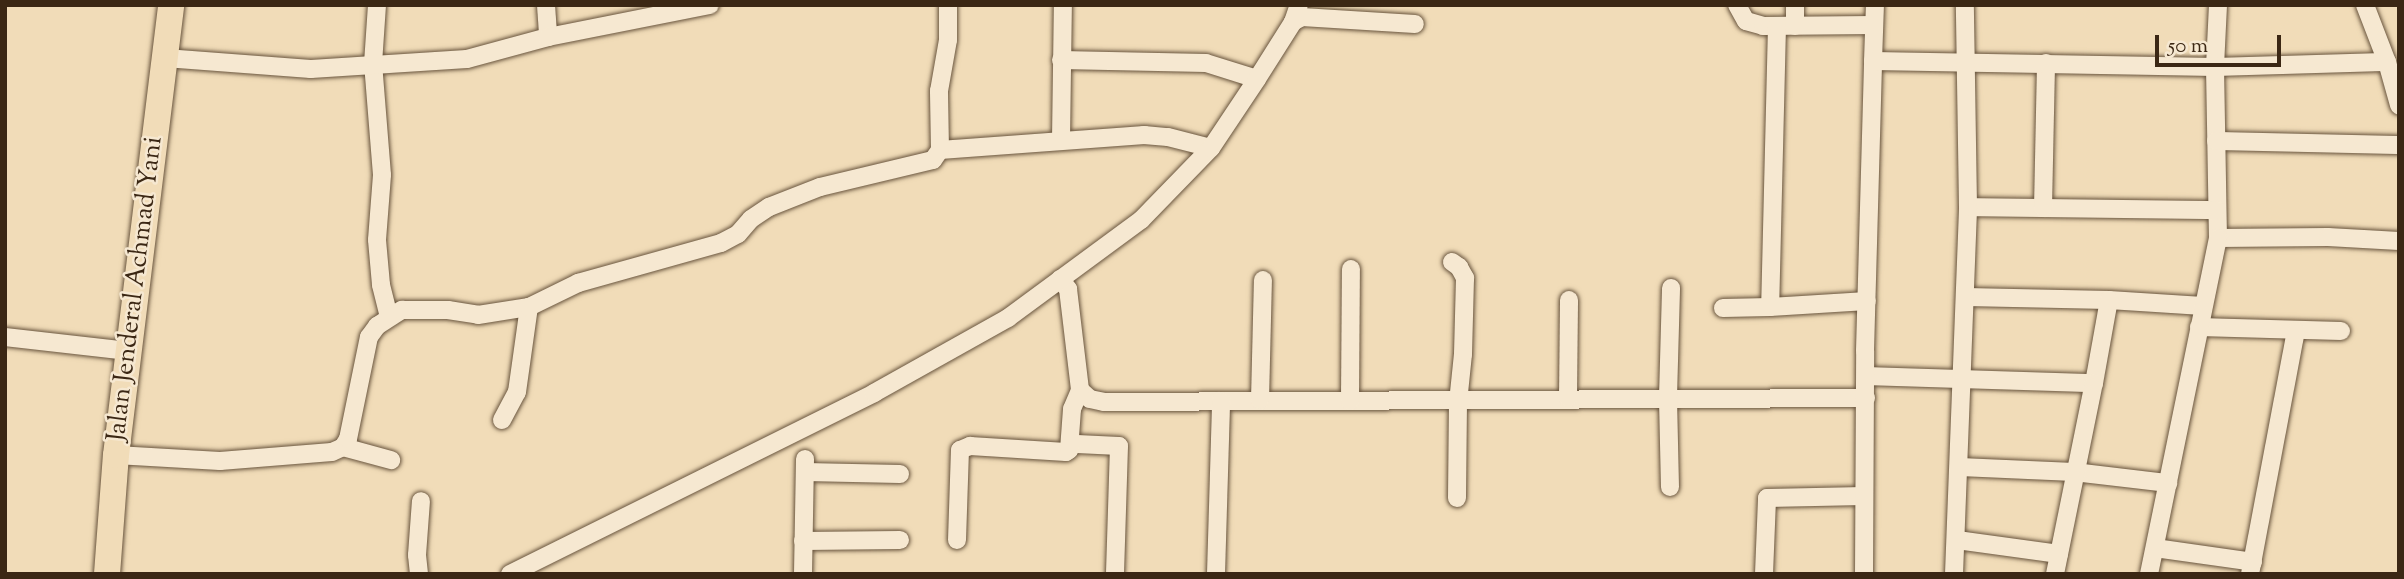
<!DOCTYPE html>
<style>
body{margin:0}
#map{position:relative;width:2404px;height:579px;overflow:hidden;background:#f1dcb8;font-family:"Sorts Mill Goudy",serif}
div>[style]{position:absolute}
.roads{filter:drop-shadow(0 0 2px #68543d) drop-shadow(0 0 2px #68543d)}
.minor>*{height:18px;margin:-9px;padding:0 9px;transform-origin:9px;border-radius:9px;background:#f6e8d1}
.highway>*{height:26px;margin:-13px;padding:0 13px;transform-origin:13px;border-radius:13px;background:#f1dcb8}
span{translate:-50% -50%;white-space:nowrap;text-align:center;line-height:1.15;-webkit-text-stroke:5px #f6e8d1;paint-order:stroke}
.street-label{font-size:26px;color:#3b2714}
.frame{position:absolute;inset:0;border:7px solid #3b2714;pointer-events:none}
.scale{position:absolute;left:2155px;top:35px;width:126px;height:32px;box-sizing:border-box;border:4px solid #3b2714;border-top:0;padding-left:9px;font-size:21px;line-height:24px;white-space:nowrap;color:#3b2714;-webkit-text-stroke:5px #f6e8d1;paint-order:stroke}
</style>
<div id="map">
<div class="roads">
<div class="minor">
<i style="left:377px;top:5px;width:58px;rotate:93.9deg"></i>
<i style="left:373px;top:63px;width:112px;rotate:85.4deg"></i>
<i style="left:382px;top:175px;width:65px;rotate:94.4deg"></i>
<i style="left:377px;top:240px;width:45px;rotate:84.9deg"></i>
<i style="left:381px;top:285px;width:33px;rotate:76deg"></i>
<i style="left:546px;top:5px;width:32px;rotate:86deg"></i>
<i style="left:1737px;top:5px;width:18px;rotate:61deg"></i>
<i style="left:1746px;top:21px;width:18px;rotate:16deg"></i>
<i style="left:1763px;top:26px;width:111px;rotate:-0.5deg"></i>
<i style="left:2218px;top:5px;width:62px;rotate:92.8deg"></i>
<i style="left:2215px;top:67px;width:171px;rotate:89deg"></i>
<i style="left:2218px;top:238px;width:110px;rotate:-0.5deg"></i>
<i style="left:2328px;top:237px;width:71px;rotate:3.2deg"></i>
<i style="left:2365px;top:5px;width:61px;rotate:68.9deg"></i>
<i style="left:2387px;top:62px;width:45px;rotate:74.4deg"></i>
<i style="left:1293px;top:22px;width:10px;rotate:-29deg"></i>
<i style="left:1302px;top:17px;width:113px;rotate:3.5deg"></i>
<i style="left:1777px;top:26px;width:281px;rotate:91.4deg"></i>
<i style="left:1770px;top:307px;width:97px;rotate:-3.5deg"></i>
<i style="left:1795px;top:26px;width:21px;rotate:-90deg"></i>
<i style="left:165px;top:58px;width:146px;rotate:4.3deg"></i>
<i style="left:311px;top:69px;width:156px;rotate:-3.7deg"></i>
<i style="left:467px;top:59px;width:84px;rotate:-15.2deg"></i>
<i style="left:548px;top:37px;width:165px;rotate:-11.2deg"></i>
<i style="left:1061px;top:60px;width:145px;rotate:1.2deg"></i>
<i style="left:1206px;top:63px;width:53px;rotate:17.4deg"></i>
<i style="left:1873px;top:61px;width:56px;rotate:-88deg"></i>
<i style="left:1061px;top:140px;width:135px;rotate:-89.2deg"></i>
<i style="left:2216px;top:141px;width:183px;rotate:1.3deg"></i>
<i style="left:940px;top:150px;width:205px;rotate:-4.2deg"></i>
<i style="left:1144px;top:135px;width:24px;rotate:5deg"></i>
<i style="left:1168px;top:137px;width:44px;rotate:14.3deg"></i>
<i style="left:1968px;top:207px;width:249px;rotate:0.7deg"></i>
<i style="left:2043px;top:208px;width:145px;rotate:-88.8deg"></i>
<i style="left:1452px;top:262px;width:9px;rotate:36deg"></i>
<i style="left:1459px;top:267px;width:13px;rotate:61deg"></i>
<i style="left:1465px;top:278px;width:76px;rotate:91.5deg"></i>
<i style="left:1463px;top:354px;width:48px;rotate:95.9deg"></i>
<i style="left:1458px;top:402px;width:96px;rotate:90.6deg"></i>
<i style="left:1060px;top:279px;width:13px;rotate:51deg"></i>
<i style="left:1068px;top:289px;width:102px;rotate:83.2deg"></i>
<i style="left:1080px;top:390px;width:13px;rotate:42deg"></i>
<i style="left:1090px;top:399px;width:14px;rotate:12deg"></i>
<i style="left:1104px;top:402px;width:762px;rotate:-0.3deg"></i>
<i style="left:1966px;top:297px;width:143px;rotate:1.2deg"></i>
<i style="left:2109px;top:300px;width:94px;rotate:3.7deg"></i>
<i style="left:1723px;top:308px;width:47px;rotate:-1.2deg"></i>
<i style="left:2199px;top:327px;width:142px;rotate:1.6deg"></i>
<i style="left:5px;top:337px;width:124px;rotate:6.5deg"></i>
<i style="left:1866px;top:376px;width:228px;rotate:1.8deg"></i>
<i style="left:2094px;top:383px;width:84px;rotate:-79.8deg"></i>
<i style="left:1568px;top:398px;width:98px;rotate:-89.4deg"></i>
<i style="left:1260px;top:400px;width:120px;rotate:-88.6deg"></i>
<i style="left:1350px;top:401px;width:132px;rotate:-89.6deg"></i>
<i style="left:502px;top:420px;width:32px;rotate:-62deg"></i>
<i style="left:517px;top:392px;width:86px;rotate:-82deg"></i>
<i style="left:1077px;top:444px;width:42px;rotate:2.7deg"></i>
<i style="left:1119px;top:446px;width:128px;rotate:91.8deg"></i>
<i style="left:343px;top:447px;width:50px;rotate:15.2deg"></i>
<i style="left:116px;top:455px;width:104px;rotate:3.3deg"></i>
<i style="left:220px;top:461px;width:112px;rotate:-4.6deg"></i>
<i style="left:332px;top:452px;width:12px;rotate:-24deg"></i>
<i style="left:343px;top:447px;width:9px;rotate:-58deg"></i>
<i style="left:348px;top:439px;width:104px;rotate:-78.4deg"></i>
<i style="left:369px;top:337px;width:14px;rotate:-54deg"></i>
<i style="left:377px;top:326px;width:30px;rotate:-33deg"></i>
<i style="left:402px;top:310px;width:46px"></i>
<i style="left:448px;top:310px;width:30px;rotate:9deg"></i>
<i style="left:478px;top:315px;width:52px;rotate:-8.9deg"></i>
<i style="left:529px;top:307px;width:55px;rotate:-26.1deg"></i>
<i style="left:578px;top:283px;width:148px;rotate:-15.6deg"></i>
<i style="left:721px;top:243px;width:19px;rotate:-28deg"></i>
<i style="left:738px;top:234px;width:20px;rotate:-49deg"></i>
<i style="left:751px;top:219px;width:22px;rotate:-34deg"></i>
<i style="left:769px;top:207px;width:55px;rotate:-21.4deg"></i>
<i style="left:820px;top:187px;width:116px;rotate:-13.4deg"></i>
<i style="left:933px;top:160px;width:12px;rotate:-55deg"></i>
<i style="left:940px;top:150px;width:59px;rotate:-91deg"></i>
<i style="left:939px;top:91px;width:52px;rotate:-80deg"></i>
<i style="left:948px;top:40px;width:35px;rotate:-90deg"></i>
<i style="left:1960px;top:467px;width:114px;rotate:2.5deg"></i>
<i style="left:2074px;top:472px;width:95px;rotate:6.7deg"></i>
<i style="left:805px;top:472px;width:95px;rotate:1.2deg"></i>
<i style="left:1670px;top:487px;width:90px;rotate:-91.3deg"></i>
<i style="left:1668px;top:397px;width:109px;rotate:-88.4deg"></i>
<i style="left:957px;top:540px;width:90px;rotate:-88.1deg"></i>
<i style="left:960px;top:450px;width:11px;rotate:-22deg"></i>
<i style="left:970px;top:446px;width:96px;rotate:3.6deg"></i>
<i style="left:1066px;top:452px;width:4px;rotate:-34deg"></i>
<i style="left:1069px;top:450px;width:41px;rotate:-85.8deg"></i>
<i style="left:1072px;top:409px;width:21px;rotate:-67deg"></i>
<i style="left:1957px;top:540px;width:103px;rotate:7.8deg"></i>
<i style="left:803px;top:541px;width:97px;rotate:-0.6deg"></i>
<i style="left:2155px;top:548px;width:99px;rotate:8.1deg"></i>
<i style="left:419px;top:574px;width:19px;rotate:-96deg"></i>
<i style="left:417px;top:555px;width:54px;rotate:-85.8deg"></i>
<i style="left:510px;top:574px;width:407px;rotate:-26.4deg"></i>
<i style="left:874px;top:393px;width:154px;rotate:-29.2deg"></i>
<i style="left:1008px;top:318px;width:165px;rotate:-36.4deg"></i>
<i style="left:1141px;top:220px;width:100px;rotate:-45.8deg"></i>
<i style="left:1211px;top:148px;width:83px;rotate:-56.3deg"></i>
<i style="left:1257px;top:79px;width:67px;rotate:-57.7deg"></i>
<i style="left:1293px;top:22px;width:18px;rotate:-71deg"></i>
<i style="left:803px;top:574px;width:115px;rotate:-89deg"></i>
<i style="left:1216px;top:574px;width:173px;rotate:-88.3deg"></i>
<i style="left:1764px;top:574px;width:76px;rotate:-87.7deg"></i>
<i style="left:1767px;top:498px;width:97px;rotate:-1.2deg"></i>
<i style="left:1864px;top:574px;width:223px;rotate:-89.7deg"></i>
<i style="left:1865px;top:351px;width:290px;rotate:-88.4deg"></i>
<i style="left:1873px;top:61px;width:342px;rotate:1deg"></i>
<i style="left:2215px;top:67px;width:172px;rotate:-1.7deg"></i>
<i style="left:1954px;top:574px;width:367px;rotate:-87.8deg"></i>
<i style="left:1968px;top:207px;width:202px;rotate:-90.9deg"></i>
<i style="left:2055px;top:574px;width:195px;rotate:-78.5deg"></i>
<i style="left:2149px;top:574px;width:343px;rotate:-78.4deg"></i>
<i style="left:2250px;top:574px;width:247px;rotate:-79.3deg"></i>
</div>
<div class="highway">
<i style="left:107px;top:574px;width:119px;rotate:-85.7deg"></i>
<i style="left:116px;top:455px;width:453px;rotate:-83deg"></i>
</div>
</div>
<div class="street-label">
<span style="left:136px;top:289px;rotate:-83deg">Jalan Jenderal Achmad Yani</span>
</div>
<div class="frame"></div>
<div class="scale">50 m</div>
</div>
